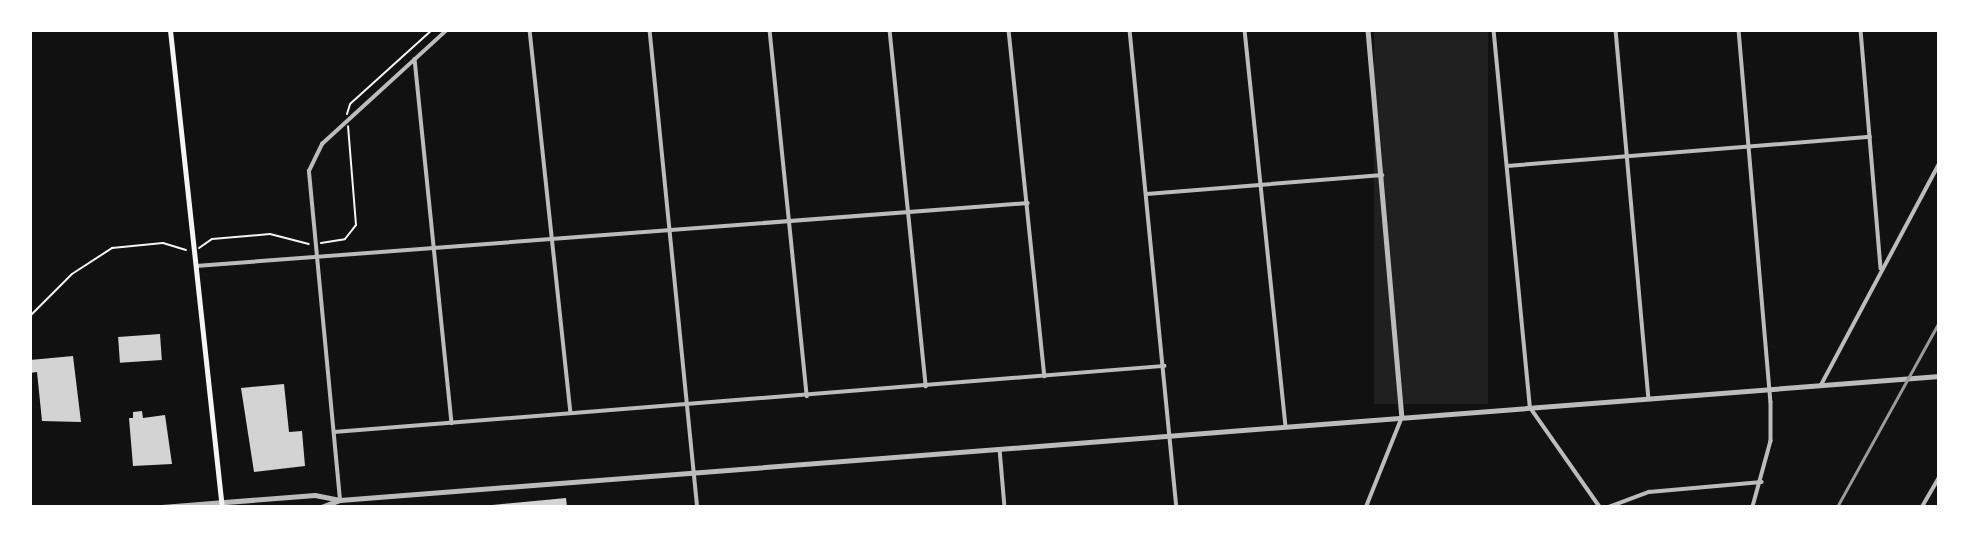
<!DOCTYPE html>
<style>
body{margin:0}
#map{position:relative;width:1969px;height:537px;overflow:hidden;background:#111;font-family:"Exo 2",sans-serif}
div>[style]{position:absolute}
.green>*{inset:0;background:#202020;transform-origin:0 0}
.building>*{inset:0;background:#d3d3d3;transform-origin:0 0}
.path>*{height:2px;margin:-1px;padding:0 1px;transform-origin:1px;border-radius:1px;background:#f5f5f5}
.minor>*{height:3.5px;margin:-1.75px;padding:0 1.75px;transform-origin:1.75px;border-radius:1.75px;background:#bcbcbc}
.tertiary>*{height:4.5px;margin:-2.25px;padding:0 2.25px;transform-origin:2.25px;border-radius:2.25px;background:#bcbcbc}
.secondary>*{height:5px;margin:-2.5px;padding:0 2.5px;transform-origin:2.5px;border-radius:2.5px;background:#f5f5f5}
.rail>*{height:2.5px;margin:-1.25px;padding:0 1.25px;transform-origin:1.25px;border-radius:1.25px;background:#9a9a9a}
span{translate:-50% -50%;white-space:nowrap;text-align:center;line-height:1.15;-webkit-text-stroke:5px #fff;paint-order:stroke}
.frame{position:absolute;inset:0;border:32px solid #fff;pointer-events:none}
</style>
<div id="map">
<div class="green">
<i style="left:1374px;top:30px;width:114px;height:374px"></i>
</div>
<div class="building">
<i style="left:160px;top:334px;width:26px;height:42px;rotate:86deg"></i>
<i style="clip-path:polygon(73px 356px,81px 422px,42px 421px,37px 372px,30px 373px,30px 360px)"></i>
<i style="clip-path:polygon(284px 384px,289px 432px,302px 431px,305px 466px,254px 472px,241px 388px)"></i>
<i style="clip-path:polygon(142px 411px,143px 418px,165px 415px,172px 464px,133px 466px,129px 418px,133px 418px,133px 412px)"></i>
<i style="clip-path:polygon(566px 498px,567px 507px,492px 507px,492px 505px)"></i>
</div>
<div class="path">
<i style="left:347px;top:114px;width:10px;rotate:-73deg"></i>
<i style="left:350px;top:104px;width:110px;rotate:-42.1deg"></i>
<i style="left:321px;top:243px;width:24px;rotate:-9deg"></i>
<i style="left:345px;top:239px;width:18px;rotate:-52deg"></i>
<i style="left:356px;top:225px;width:99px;rotate:-94.6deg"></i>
<i style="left:199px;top:248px;width:16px;rotate:-35deg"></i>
<i style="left:212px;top:239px;width:58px;rotate:-4.9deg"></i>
<i style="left:270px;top:234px;width:40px;rotate:14.4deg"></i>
<i style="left:30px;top:316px;width:59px;rotate:-45deg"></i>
<i style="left:72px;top:274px;width:48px;rotate:-33deg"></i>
<i style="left:112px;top:248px;width:51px;rotate:-5.6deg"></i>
<i style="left:163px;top:243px;width:24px;rotate:17deg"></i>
</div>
<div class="minor">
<i style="left:530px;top:30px;width:385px;rotate:83.9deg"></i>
<i style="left:650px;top:30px;width:479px;rotate:84.3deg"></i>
<i style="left:770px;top:30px;width:368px;rotate:84.2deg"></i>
<i style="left:890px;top:30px;width:358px;rotate:84.2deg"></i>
<i style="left:1009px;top:30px;width:348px;rotate:84.1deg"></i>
<i style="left:1130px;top:30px;width:479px;rotate:84.4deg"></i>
<i style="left:1245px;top:30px;width:398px;rotate:84.1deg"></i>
<i style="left:1494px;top:30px;width:379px;rotate:84.5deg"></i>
<i style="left:1530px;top:407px;width:122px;rotate:55deg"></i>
<i style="left:1616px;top:30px;width:370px;rotate:84.9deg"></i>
<i style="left:1739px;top:30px;width:373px;rotate:85.1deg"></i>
<i style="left:1771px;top:402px;width:39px;rotate:90deg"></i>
<i style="left:1771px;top:441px;width:68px;rotate:105.3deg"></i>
<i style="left:1861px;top:30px;width:239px;rotate:85.2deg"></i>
<i style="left:415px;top:59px;width:366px;rotate:84.2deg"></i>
<i style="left:1507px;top:166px;width:364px;rotate:-4.6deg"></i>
<i style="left:1147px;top:194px;width:236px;rotate:-4.6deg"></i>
<i style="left:196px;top:266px;width:834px;rotate:-4.33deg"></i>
<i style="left:1821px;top:385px;width:251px;rotate:-61.9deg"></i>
<i style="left:334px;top:432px;width:833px;rotate:-4.55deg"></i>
<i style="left:1000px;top:449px;width:58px;rotate:85.1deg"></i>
<i style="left:340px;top:500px;width:330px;rotate:-95.4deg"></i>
<i style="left:309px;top:171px;width:30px;rotate:-64deg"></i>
<i style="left:322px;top:144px;width:169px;rotate:-42.4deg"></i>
<i style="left:1366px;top:507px;width:97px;rotate:-68.2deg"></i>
<i style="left:1609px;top:507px;width:43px;rotate:-20.6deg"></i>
<i style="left:1649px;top:492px;width:113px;rotate:-5.1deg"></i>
<i style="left:1922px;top:507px;width:34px;rotate:-60deg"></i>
</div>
<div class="tertiary">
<i style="left:1368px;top:30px;width:388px;rotate:85deg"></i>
<i style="left:162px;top:507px;width:153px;rotate:-4.5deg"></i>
<i style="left:315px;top:495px;width:25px;rotate:11deg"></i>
<i style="left:340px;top:500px;width:1604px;rotate:-4.43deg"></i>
<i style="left:321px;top:507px;width:20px;rotate:-20deg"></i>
</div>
<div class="secondary">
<i style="left:170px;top:30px;width:480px;rotate:83.8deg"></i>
</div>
<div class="rail">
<i style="left:1837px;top:507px;width:211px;rotate:-61.1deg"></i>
</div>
<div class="frame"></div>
</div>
